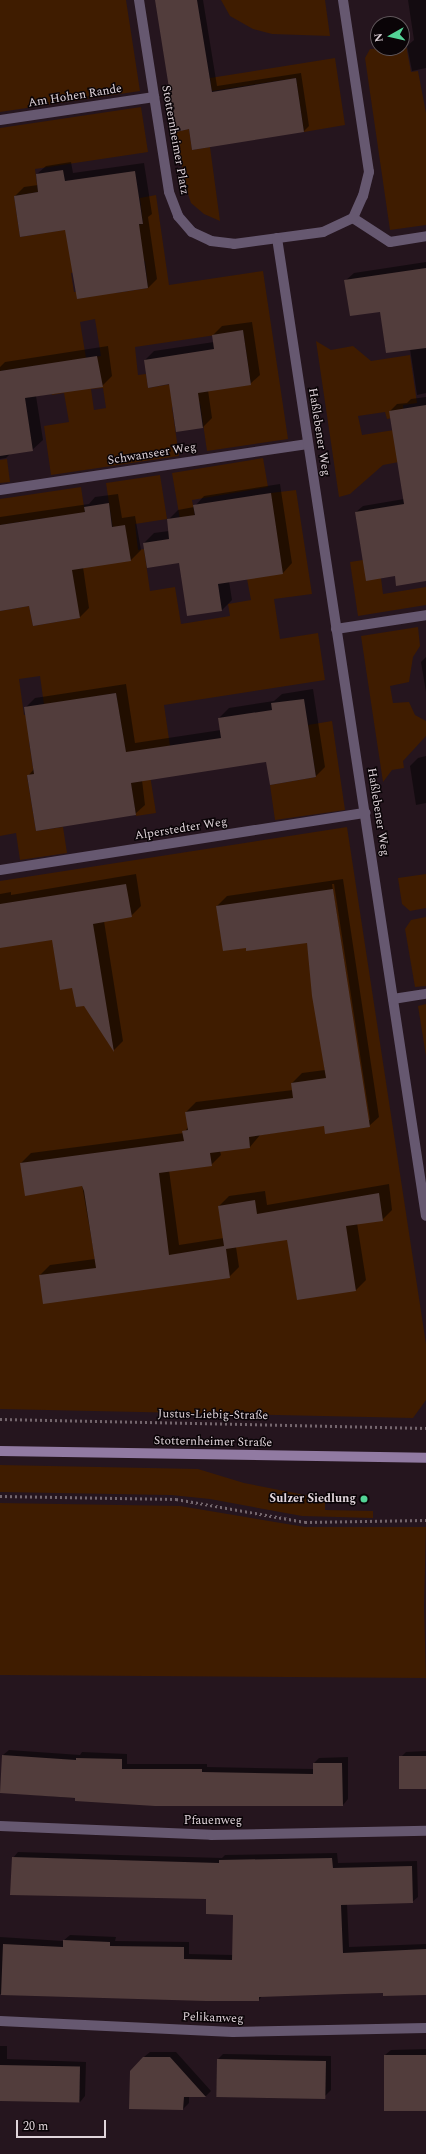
<!DOCTYPE html>
<meta charset="utf-8">
<style>
body{margin:0}
#map{position:relative;width:426px;height:2154px;overflow:hidden;background:#25151e;font-family:Spectral,serif}
div>[style]{position:absolute}
.green>*{inset:0;background:#3f1c00}
.shadow>*{inset:0;background:#0007}
.building>*{inset:0;background:#523d3c;transform-origin:0 0}
.path>*{height:2.5px;margin-top:-1.25px;transform-origin:0;background:repeating-linear-gradient(90deg,#74666d 0 2px,transparent 0 5px)}
.lane>*{height:10px;margin:-5px;padding:0 5px;transform-origin:5px;border-radius:5px;background:#665870}
.street>*{height:10px;margin:-5px;padding:0 5px;transform-origin:5px;border-radius:5px;background:#665870}
.secondary>*{height:10px;margin:-5px;padding:0 5px;transform-origin:5px;border-radius:5px;background:#917aa2}
.dots>*{width:11px;height:11px;translate:-50% -50%;box-sizing:border-box;border:2px solid #0a0407;border-radius:50%}
span{translate:-50% -50%;white-space:nowrap;text-align:center;line-height:1.15;-webkit-text-stroke:3px #0a0407;paint-order:stroke}
.street-label{font-size:12px;color:#e0d4da}
.poi-label{font-size:12px;color:#e0d4da;font-weight:700}
.right{translate:-100% -50%;text-align:right}
.north{position:absolute;left:370px;top:16px;width:40px;height:40px;box-sizing:border-box;background:#0a0407;border:1px solid #60575b;border-radius:50%;rotate:262deg;font-size:11px;font-weight:700;line-height:16px;text-align:center;color:#e0d4da}
.north::after{content:'';display:block;margin:auto;width:14px;height:18px;background:#53d396;clip-path:polygon(50% 0,100% 100%,50% 72%,0 100%)}
.scale{position:absolute;left:16px;top:2120px;width:90px;height:18px;box-sizing:border-box;border:2px solid #e0d4da;border-top:0;padding-left:5px;font-size:12px;line-height:14px;white-space:nowrap;color:#e0d4da;-webkit-text-stroke:3px #0a0407;paint-order:stroke}
</style>
<div id="map">
<div class="green">
<i style="clip-path:polygon(0 0,126px 0,140px 91px,0 112px)"></i>
<i style="clip-path:polygon(221px 0,325px 0,330px 36px,272px 34px,253px 29px,230px 16px)"></i>
<i style="clip-path:polygon(406px 45px,411px 72px,418px 71px,426px 113px,426px 225px,390px 230px,365px 58px,370px 49px,402px 48px)"></i>
<i style="clip-path:polygon(335px 58px,345px 125px,304px 132px,296px 78px,212px 91px,210px 78px)"></i>
<i style="clip-path:polygon(evenodd,141px 107px,148px 152px,35px 169px,38px 192px,14px 196px,20px 237px,75px 228px,76px 234px,143px 224px,140px 198px,156px 195px,169px 285px,263px 271px,288px 439px,207px 451px,200px 403px,172px 407px,179px 456px,51px 475px,44px 426px,69px 422px,64px 393px,52px 395px,47px 364px,0 371px,0 128px,141px 107px,145px 261px,148px 288px,116px 293px,115px 286px,74px 292px,71px 273px,145px 261px,141px 107px,95px 319px,101px 356px,86px 358px,80px 322px,95px 319px,141px 107px,243px 331px,251px 384px,171px 384px,148px 388px,146px 374px,138px 375px,135px 347px,243px 331px,141px 107px,103px 388px,106px 408px,94px 410px,91px 389px,103px 388px)"></i>
<i style="clip-path:polygon(189px 129px,192px 150px,210px 147px,220px 221px,204px 214px,191px 203px,186px 188px,176px 132px)"></i>
<i style="clip-path:polygon(316px 341px,331px 350px,353px 346px,371px 361px,410px 355px,417px 403px,403px 405px,404px 416px,387px 419px,385px 412px,358px 416px,362px 435px,420px 426px,425px 457px,383px 465px,350px 494px,339px 497px)"></i>
<i style="clip-path:polygon(263px 458px,268px 487px,192px 500px,196px 522px,181px 525px,172px 473px)"></i>
<i style="clip-path:polygon(7px 459px,10px 482px,0 483px,0 460px)"></i>
<i style="clip-path:polygon(evenodd,160px 475px,167px 519px,135px 524px,138px 550px,144px 549px,150px 591px,175px 587px,181px 624px,230px 616px,228px 604px,251px 600px,247px 579px,271px 493px,296px 490px,312px 594px,274px 599px,280px 639px,318px 633px,325px 680px,164px 705px,170px 746px,146px 750px,156px 813px,136px 816px,116px 693px,62px 702px,49px 739px,29px 742px,34px 774px,27px 776px,36px 831px,63px 827px,67px 853px,20px 860px,16px 833px,0 836px,0 611px,29px 606px,33px 626px,79px 618px,73px 578px,45px 518px,0 525px,0 499px,81px 487px,93px 566px,118px 562px,106px 483px,160px 475px,40px 676px,45px 712px,24px 715px,19px 679px,40px 676px)"></i>
<i style="clip-path:polygon(363px 560px,381px 578px,383px 594px,426px 587px,426px 605px,358px 616px,350px 562px)"></i>
<i style="clip-path:polygon(418px 627px,420px 646px,413px 657px,409px 682px,390px 686px,393px 703px,409px 702px,415px 715px,426px 721px,426px 736px,403px 761px,404px 768px,392px 770px,383px 782px,361px 636px)"></i>
<i style="clip-path:polygon(332px 721px,345px 810px,275px 820px,270px 785px,316px 777px,308px 725px)"></i>
<i style="clip-path:polygon(347px 827px,426px 1344px,426px 1400px,413px 1418px,0 1409px,0 881px)"></i>
<i style="clip-path:polygon(426px 874px,426px 908px,410px 911px,402px 904px,398px 878px)"></i>
<i style="clip-path:polygon(426px 917px,426px 986px,415px 987px,405px 929px,411px 920px)"></i>
<i style="clip-path:polygon(426px 1004px,426px 1056px,418px 1006px)"></i>
<i style="clip-path:polygon(0 1465px,198px 1469px,244px 1483px,325px 1499px,325px 1510px,373px 1511px,373px 1518px,302px 1516px,210px 1499px,171px 1495px,0 1492px)"></i>
<i style="clip-path:polygon(0 1503px,180px 1506px,305px 1527px,426px 1527px,424px 1607px,426px 1678px,0 1675px)"></i>
</div>
<div class="shadow">
<i style="clip-path:polygon(156px 0,203px 0,217px 86px,301px 73px,309px 126px,304px 131px,190px 128px)"></i>
<i style="clip-path:polygon(408px 0,426px 0,426px 68px,412px 71px,407px 46px,414px 40px)"></i>
<i style="clip-path:polygon(71px 162px,73px 173px,144px 163px,152px 214px,148px 217px,157px 279px,148px 288px,66px 229px,15px 196px,24px 187px,38px 185px,37px 174px,46px 166px)"></i>
<i style="clip-path:polygon(426px 262px,426px 393px,417px 395px,410px 349px,381px 311px,345px 281px,354px 273px)"></i>
<i style="clip-path:polygon(252px 322px,260px 375px,250px 384px,208px 390px,212px 418px,203px 427px,176px 431px,170px 383px,145px 360px,154px 351px,214px 342px,213px 335px,222px 326px)"></i>
<i style="clip-path:polygon(108px 346px,112px 376px,102px 386px,36px 396px,43px 440px,32px 450px,11px 453px,6px 458px,0 459px,0 367px,5px 362px)"></i>
<i style="clip-path:polygon(426px 397px,426px 580px,396px 575px,356px 512px,363px 506px,404px 499px,390px 411px,397px 404px,407px 403px,411px 399px)"></i>
<i style="clip-path:polygon(280px 484px,292px 563px,283px 573px,229px 581px,232px 600px,222px 610px,188px 615px,180px 562px,144px 543px,154px 533px,169px 531px,168px 520px,178px 510px,194px 507px,204px 496px)"></i>
<i style="clip-path:polygon(118px 494px,122px 518px,135px 516px,141px 550px,131px 560px,83px 567px,89px 608px,79px 618px,30px 605px,0 610px,0 517px,89px 504px,95px 497px)"></i>
<i style="clip-path:polygon(426px 657px,426px 692px,421px 662px)"></i>
<i style="clip-path:polygon(126px 684px,135px 743px,221px 730px,219px 718px,229px 708px,274px 701px,282px 694px,313px 689px,325px 767px,315px 777px,267px 761px,142px 780px,145px 805px,135px 814px,28px 776px,34px 769px,25px 708px,35px 698px)"></i>
<i style="clip-path:polygon(426px 756px,426px 803px,416px 805px,410px 766px,418px 758px)"></i>
<i style="clip-path:polygon(136px 874px,141px 906px,131px 916px,104px 921px,123px 1041px,114px 1050px,73px 987px,53px 939px,0 947px,0 894px,11px 892px,11px 895px)"></i>
<i style="clip-path:polygon(evenodd,343px 879px,379px 1117px,369px 1126px,324px 1125px,260px 1135px,250px 1147px,220px 1151px,221px 1155px,211px 1165px,169px 1170px,179px 1245px,224px 1238px,219px 1206px,229px 1196px,265px 1191px,267px 1205px,389px 1184px,392px 1210px,382px 1220px,357px 1223px,366px 1280px,356px 1290px,297px 1299px,288px 1239px,236px 1247px,239px 1267px,229px 1277px,40px 1275px,50px 1265px,95px 1259px,82px 1185px,21px 1163px,31px 1153px,184px 1133px,188px 1127px,186px 1112px,196px 1102px,293px 1090px,292px 1083px,302px 1073px,325px 1070px,307px 942px,246px 947px,217px 906px,227px 896px,343px 879px,332px 884px,334px 884px,370px 1120px,368px 1120px,332px 884px)"></i>
<i style="clip-path:polygon(9px 1750px,80px 1755px,82px 1752px,127px 1754px,127px 1764px,207px 1764px,207px 1767px,314px 1769px,314px 1763px,319px 1758px,348px 1757px,348px 1799px,343px 1805px,155px 1805px,1px 1792px,3px 1755px)"></i>
<i style="clip-path:polygon(426px 1751px,426px 1788px,400px 1758px,406px 1752px)"></i>
<i style="clip-path:polygon(18px 1852px,222px 1858px,225px 1855px,337px 1853px,338px 1863px,417px 1861px,418px 1897px,412px 1902px,347px 1904px,349px 1947px,426px 1944px,426px 1993px,384px 1992px,262px 1996px,259px 2000px,206px 2000px,0 1994px,0 1937px,63px 1941px,70px 1935px,116px 1937px,115px 1941px,189px 1942px,189px 1954px,233px 1955px,234px 1914px,207px 1898px,13px 1858px)"></i>
<i style="clip-path:polygon(0 2046px,7px 2046px,7px 2059px,86px 2062px,85px 2096px,80px 2102px,0 2098px)"></i>
<i style="clip-path:polygon(426px 2049px,426px 2110px,385px 2055px,391px 2050px)"></i>
<i style="clip-path:polygon(150px 2052px,176px 2052px,211px 2091px,206px 2096px,189px 2096px,189px 2103px,183px 2109px,144px 2057px)"></i>
<i style="clip-path:polygon(223px 2054px,331px 2056px,331px 2090px,325px 2096px,218px 2059px)"></i>
</div>
<div class="building">
<i style="clip-path:polygon(155px 0,197px 0,212px 92px,296px 78px,304px 132px,192px 150px,189px 129px,176px 132px)"></i>
<i style="clip-path:polygon(63px 170px,65px 181px,135px 171px,143px 224px,139px 224px,148px 288px,77px 299px,65px 230px,20px 237px,14px 196px,38px 192px,36px 174px)"></i>
<i style="clip-path:polygon(426px 268px,426px 348px,386px 353px,380px 312px,350px 316px,344px 280px)"></i>
<i style="clip-path:polygon(243px 330px,251px 385px,198px 393px,203px 428px,176px 432px,169px 384px,148px 388px,144px 360px,214px 349px,212px 335px)"></i>
<i style="clip-path:polygon(97px 356px,103px 387px,25px 398px,33px 451px,0 456px,0 371px)"></i>
<i style="clip-path:polygon(426px 405px,426px 581px,396px 586px,395px 576px,366px 581px,355px 512px,404px 504px,389px 411px)"></i>
<i style="clip-path:polygon(271px 493px,283px 574px,218px 584px,222px 611px,187px 616px,179px 563px,147px 568px,143px 543px,169px 539px,167px 519px,195px 515px,193px 505px)"></i>
<i style="clip-path:polygon(109px 503px,112px 527px,125px 525px,131px 561px,72px 570px,80px 618px,33px 626px,29px 606px,0 611px,0 525px,85px 512px,84px 507px)"></i>
<i style="clip-path:polygon(116px 693px,126px 752px,221px 738px,218px 718px,272px 710px,271px 703px,304px 699px,316px 777px,270px 785px,266px 762px,131px 783px,136px 815px,36px 831px,27px 775px,34px 774px,24px 707px)"></i>
<i style="clip-path:polygon(126px 884px,132px 917px,93px 924px,114px 1052px,84px 1006px,76px 1007px,72px 988px,60px 990px,52px 940px,0 948px,0 904px)"></i>
<i style="clip-path:polygon(333px 889px,370px 1127px,325px 1134px,324px 1126px,249px 1137px,250px 1148px,210px 1153px,212px 1166px,159px 1173px,169px 1255px,224px 1246px,218px 1206px,255px 1200px,257px 1214px,379px 1193px,383px 1221px,346px 1226px,356px 1291px,297px 1300px,287px 1240px,226px 1249px,230px 1278px,43px 1304px,39px 1275px,96px 1268px,84px 1191px,82px 1186px,25px 1196px,20px 1163px,184px 1141px,182px 1131px,188px 1130px,185px 1112px,293px 1098px,291px 1083px,326px 1078px,312px 996px,307px 943px,246px 951px,246px 948px,223px 951px,216px 906px)"></i>
<i style="clip-path:polygon(2px 1755px,76px 1760px,76px 1758px,122px 1759px,122px 1769px,202px 1769px,202px 1772px,313px 1774px,313px 1763px,342px 1763px,343px 1806px,155px 1806px,75px 1801px,75px 1798px,0 1793px)"></i>
<i style="left:426px;top:1756px;width:33px;height:27px;rotate:90deg"></i>
<i style="clip-path:polygon(12px 1857px,219px 1863px,219px 1860px,332px 1858px,333px 1868px,412px 1866px,413px 1903px,341px 1905px,343px 1953px,426px 1949px,426px 1995px,383px 1996px,383px 1993px,345px 1994px,259px 1997px,259px 2001px,206px 2001px,1px 1995px,3px 1944px,63px 1947px,63px 1940px,110px 1942px,110px 1946px,184px 1947px,184px 1959px,232px 1960px,233px 1915px,206px 1914px,206px 1899px,10px 1895px)"></i>
<i style="left:384px;top:2055px;width:42px;height:56px"></i>
<i style="clip-path:polygon(143px 2057px,170px 2057px,206px 2097px,184px 2097px,183px 2110px,129px 2109px,130px 2071px)"></i>
<i style="left:217px;top:2059px;width:109px;height:38px;rotate:1deg"></i>
<i style="left:0;top:2065px;width:80px;height:36px;rotate:1deg"></i>
</div>
<div class="path">
<i style="left:0;top:1419px;width:426px;rotate:1.2deg"></i>
<i style="left:0;top:1496px;width:176px;rotate:1deg"></i>
<i style="left:176px;top:1499px;width:131px;rotate:10.1deg"></i>
<i style="left:305px;top:1522px;width:121px;rotate:-0.9deg"></i>
</div>
<div class="lane">
<i style="left:0;top:120px;width:156px;rotate:-8.5deg"></i>
<i style="left:353px;top:218px;width:44px;rotate:33deg"></i>
<i style="left:390px;top:242px;width:36px;rotate:-9deg"></i>
<i style="left:0;top:490px;width:311px;rotate:-8.5deg"></i>
<i style="left:336px;top:629px;width:91px;rotate:-8.8deg"></i>
<i style="left:0;top:870px;width:370px;rotate:-8.9deg"></i>
<i style="left:393px;top:999px;width:33px;rotate:-9deg"></i>
</div>
<div class="street">
<i style="left:139px;top:0;width:194px;rotate:81.1deg"></i>
<i style="left:169px;top:192px;width:26px;rotate:69deg"></i>
<i style="left:178px;top:216px;width:21px;rotate:49deg"></i>
<i style="left:192px;top:232px;width:21px;rotate:25deg"></i>
<i style="left:211px;top:241px;width:23px;rotate:7deg"></i>
<i style="left:234px;top:244px;width:90px;rotate:-7.7deg"></i>
<i style="left:323px;top:232px;width:33px;rotate:-25deg"></i>
<i style="left:353px;top:218px;width:24px;rotate:-66deg"></i>
<i style="left:363px;top:196px;width:25px;rotate:-76deg"></i>
<i style="left:369px;top:172px;width:174px;rotate:-98.6deg"></i>
<i style="left:277px;top:238px;width:989px;rotate:81.34deg"></i>
<i style="left:0;top:1826px;width:211px;rotate:2.4deg"></i>
<i style="left:211px;top:1835px;width:215px;rotate:-1.1deg"></i>
<i style="left:0;top:2021px;width:233px;rotate:2.7deg"></i>
<i style="left:233px;top:2032px;width:193px;rotate:-1.2deg"></i>
</div>
<div class="secondary">
<i style="left:0;top:1451px;width:426px;rotate:0.9deg"></i>
</div>
<div class="dots">
<i style="left:364px;top:1499px;background:#53d396"></i>
</div>
<div class="street-label">
<span style="left:75px;top:96px;rotate:-9deg">Am Hohen Rande</span>
<span style="left:175px;top:140px;rotate:80deg">Stotternheimer Platz</span>
<span style="left:319px;top:432px;rotate:81deg">Haßlebener Weg</span>
<span style="left:152px;top:454px;rotate:-9deg">Schwanseer Weg</span>
<span style="left:378px;top:812px;rotate:81deg">Haßlebener Weg</span>
<span style="left:181px;top:829px;rotate:-9deg">Alperstedter Weg</span>
<span style="left:213px;top:1415px;rotate:1deg">Justus-Liebig-Straße</span>
<span style="left:213px;top:1442px;rotate:1deg">Stotternheimer Straße</span>
<span style="left:213px;top:1821px">Pfauenweg</span>
<span style="left:213px;top:2018px;rotate:2deg">Pelikanweg</span>
</div>
<div class="poi-label">
<span class="right" style="left:356px;top:1499px">Sulzer Siedlung</span>
</div>
<div class="north">N</div>
<div class="scale">20 m</div>
</div>
